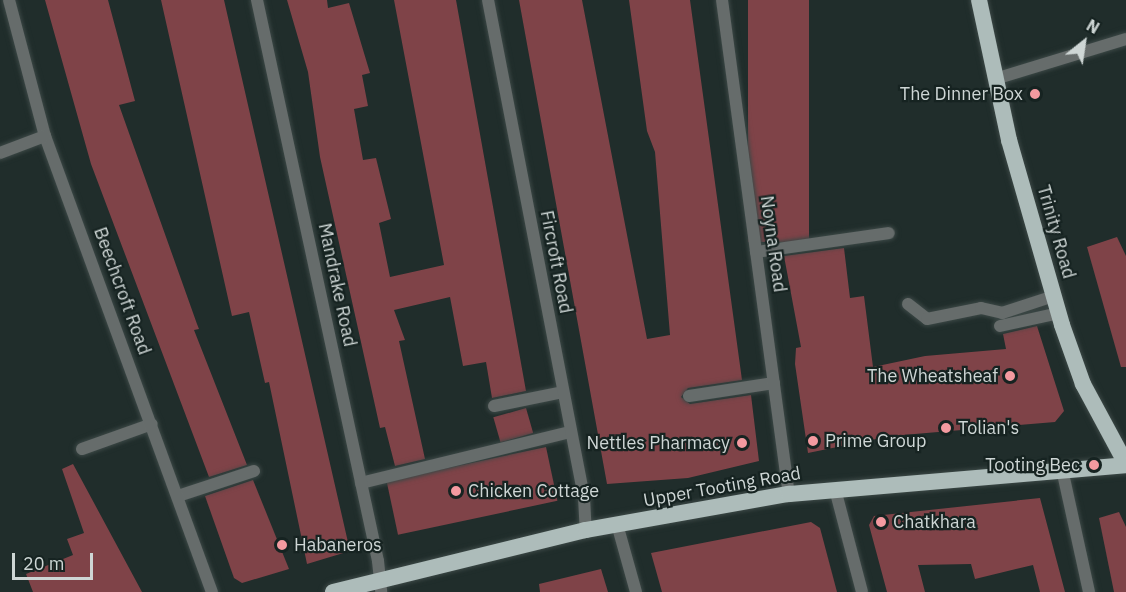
<!DOCTYPE html>
<style>
body{margin:0}
#map{position:relative;width:1126px;height:592px;overflow:hidden;background:#202d2b;font-family:"IBM Plex Sans",sans-serif}
div>[style]{position:absolute}
.building>*{inset:0;background:#7f4348;transform-origin:0 0}
.roads{filter:drop-shadow(0 0 2px #3c4846) drop-shadow(0 0 2px #3c4846)}
.service>*{height:12px;margin:-6px;padding:0 6px;transform-origin:6px;border-radius:6px;background:#666c6b}
.minor>*{height:12px;margin:-6px;padding:0 6px;transform-origin:6px;border-radius:6px;background:#666c6b}
.trunk>*{height:16px;margin:-8px;padding:0 8px;transform-origin:8px;border-radius:8px;background:#adbcba}
.dots>*{width:16px;height:16px;translate:-50% -50%;box-sizing:border-box;border:3px solid #162321;border-radius:50%}
span{translate:-50% -50%;white-space:nowrap;text-align:center;line-height:1.15;-webkit-text-stroke:4.5px #162321;paint-order:stroke}
.poi-label{font-size:18px;color:#ced6d5}
.right{translate:-100% -50%;text-align:right}
.left{translate:0 -50%;text-align:left}
.street-label{font-size:18px;color:#ced6d5}
.north{position:absolute;left:1054px;top:12px;width:60px;height:60px;-webkit-text-stroke:4px #162321;paint-order:stroke;rotate:30deg;font-size:16px;font-weight:700;line-height:24px;text-align:center;color:#ced6d5}
.north::after{content:'';display:block;margin:auto;width:21px;height:27px;background:#ced6d5;clip-path:polygon(50% 0,100% 100%,50% 72%,0 100%)}
.scale{position:absolute;left:12px;top:553px;width:81px;height:27px;box-sizing:border-box;border:3px solid #ced6d5;border-top:0;padding-left:8px;font-size:18px;line-height:21px;white-space:nowrap;color:#ced6d5;-webkit-text-stroke:4px #162321;paint-order:stroke}
</style>
<div id="map">
<div class="building">
<i style="clip-path:polygon(45px 0,108px 0,135px 101px,119px 105px,197px 324px,199px 329px,194px 330px,247px 465px,209px 477px,91px 164px)"></i>
<i style="clip-path:polygon(161px 0,224px 0,350px 551px,307px 564px,269px 382px,265px 383px,249px 312px,232px 316px)"></i>
<i style="clip-path:polygon(287px 0,327px 0,328px 8px,349px 3px,370px 73px,362px 75px,368px 106px,354px 109px,363px 160px,376px 158px,391px 219px,379px 223px,390px 277px,444px 265px,394px 0,456px 0,526px 391px,492px 398px,486px 362px,463px 366px,450px 297px,394px 310px,405px 340px,399px 341px,425px 459px,395px 466px,385px 427px,380px 428px,320px 157px,308px 72px)"></i>
<i style="clip-path:polygon(519px 0,582px 0,647px 339px,670px 335px,655px 152px,647px 131px,629px 0,690px 0,742px 380px,688px 388px,681px 397px,690px 404px,751px 395px,759px 461px,688px 478px,607px 484px)"></i>
<i style="left:748px;top:0;width:61px;height:242px"></i>
<i style="clip-path:polygon(1117px 237px,1126px 256px,1126px 367px,1121px 367px,1087px 247px)"></i>
<i style="clip-path:polygon(844px 248px,850px 298px,864px 296px,873px 367px,925px 356px,1006px 349px,1003px 334px,1037px 326px,1064px 411px,1055px 422px,891px 436px,808px 453px,795px 364px,796px 348px,801px 347px,784px 256px)"></i>
<i style="left:526px;top:408px;width:26px;height:34px;rotate:74deg"></i>
<i style="left:546px;top:447px;width:55px;height:163px;rotate:78deg"></i>
<i style="clip-path:polygon(73px 464px,142px 592px,33px 592px,26px 574px,73px 555px,67px 539px,84px 533px,62px 469px)"></i>
<i style="clip-path:polygon(253px 480px,289px 569px,242px 583px,234px 578px,205px 496px)"></i>
<i style="clip-path:polygon(1040px 498px,1065px 592px,1040px 592px,1033px 565px,975px 579px,971px 564px,918px 565px,925px 592px,887px 592px,869px 525px,874px 516px)"></i>
<i style="clip-path:polygon(1119px 512px,1126px 527px,1126px 592px,1114px 592px,1099px 518px)"></i>
<i style="clip-path:polygon(811px 522px,820px 528px,837px 592px,662px 592px,651px 553px)"></i>
<i style="clip-path:polygon(601px 569px,608px 592px,540px 592px,539px 584px)"></i>
</div>
<div class="roads">
<div class="service">
<i style="left:756px;top:252px;width:134px;rotate:-8.1deg"></i>
<i style="left:908px;top:304px;width:24px;rotate:38deg"></i>
<i style="left:927px;top:319px;width:55px;rotate:-11.5deg"></i>
<i style="left:981px;top:308px;width:22px;rotate:13deg"></i>
<i style="left:1002px;top:313px;width:55px;rotate:-18.1deg"></i>
<i style="left:1000px;top:326px;width:60px;rotate:-12.4deg"></i>
<i style="left:689px;top:396px;width:86px;rotate:-8.7deg"></i>
<i style="left:494px;top:406px;width:70px;rotate:-11.5deg"></i>
<i style="left:82px;top:449px;width:74px;rotate:-19.7deg"></i>
<i style="left:361px;top:483px;width:216px;rotate:-13.7deg"></i>
<i style="left:178px;top:496px;width:80px;rotate:-18.2deg"></i>
</div>
<div class="minor">
<i style="left:9px;top:0;width:141px;rotate:75.2deg"></i>
<i style="left:45px;top:136px;width:486px;rotate:69.9deg"></i>
<i style="left:257px;top:0;width:574px;rotate:77.83deg"></i>
<i style="left:378px;top:561px;width:31px;rotate:84deg"></i>
<i style="left:488px;top:0;width:506px;rotate:79.07deg"></i>
<i style="left:584px;top:497px;width:33px;rotate:87deg"></i>
<i style="left:722px;top:0;width:499px;rotate:82.3deg"></i>
<i style="left:995px;top:79px;width:137px;rotate:-17deg"></i>
<i style="left:0;top:153px;width:48px;rotate:-20.7deg"></i>
<i style="left:1062px;top:469px;width:126px;rotate:77.6deg"></i>
<i style="left:835px;top:489px;width:106px;rotate:75.3deg"></i>
<i style="left:617px;top:524px;width:71px;rotate:74.4deg"></i>
</div>
<div class="trunk">
<i style="left:979px;top:0;width:143px;rotate:77.9deg"></i>
<i style="left:1009px;top:140px;width:192px;rotate:74deg"></i>
<i style="left:1062px;top:325px;width:63px;rotate:70.4deg"></i>
<i style="left:1083px;top:384px;width:91px;rotate:61.7deg"></i>
<i style="left:333px;top:592px;width:260px;rotate:-13.8deg"></i>
<i style="left:586px;top:530px;width:206px;rotate:-10.1deg"></i>
<i style="left:789px;top:494px;width:338px;rotate:-4.9deg"></i>
</div>
</div>
<div class="dots">
<i style="left:1035px;top:94px;background:#f49aa0"></i>
<i style="left:1010px;top:376px;background:#f49aa0"></i>
<i style="left:946px;top:428px;background:#f49aa0"></i>
<i style="left:813px;top:441px;background:#f49aa0"></i>
<i style="left:742px;top:443px;background:#f49aa0"></i>
<i style="left:1094px;top:465px;background:#f49aa0"></i>
<i style="left:456px;top:491px;background:#f49aa0"></i>
<i style="left:881px;top:522px;background:#f49aa0"></i>
<i style="left:282px;top:545px;background:#f49aa0"></i>
</div>
<div class="poi-label">
<span class="right" style="left:1023px;top:94px">The Dinner Box</span>
<span class="right" style="left:998px;top:376px">The Wheatsheaf</span>
<span class="left" style="left:958px;top:428px">Tolian's</span>
<span class="left" style="left:825px;top:441px">Prime Group</span>
<span class="right" style="left:730px;top:443px">Nettles Pharmacy</span>
<span class="right" style="left:1080px;top:465px">Tooting Bec</span>
<span class="left" style="left:468px;top:491px">Chicken Cottage</span>
<span class="left" style="left:893px;top:522px">Chatkhara</span>
<span class="left" style="left:294px;top:545px">Habaneros</span>
</div>
<div class="street-label">
<span style="left:1056px;top:232px;rotate:74deg">Trinity Road</span>
<span style="left:773px;top:244px;rotate:82deg">Noyna Road</span>
<span style="left:556px;top:262px;rotate:79deg">Fircroft Road</span>
<span style="left:337px;top:285px;rotate:78deg">Mandrake Road</span>
<span style="left:122px;top:291px;rotate:70deg">Beechcroft Road</span>
<span style="left:722px;top:487px;rotate:-10deg">Upper Tooting Road</span>
</div>
<div class="north">N</div>
<div class="scale">20 m</div>
</div>
